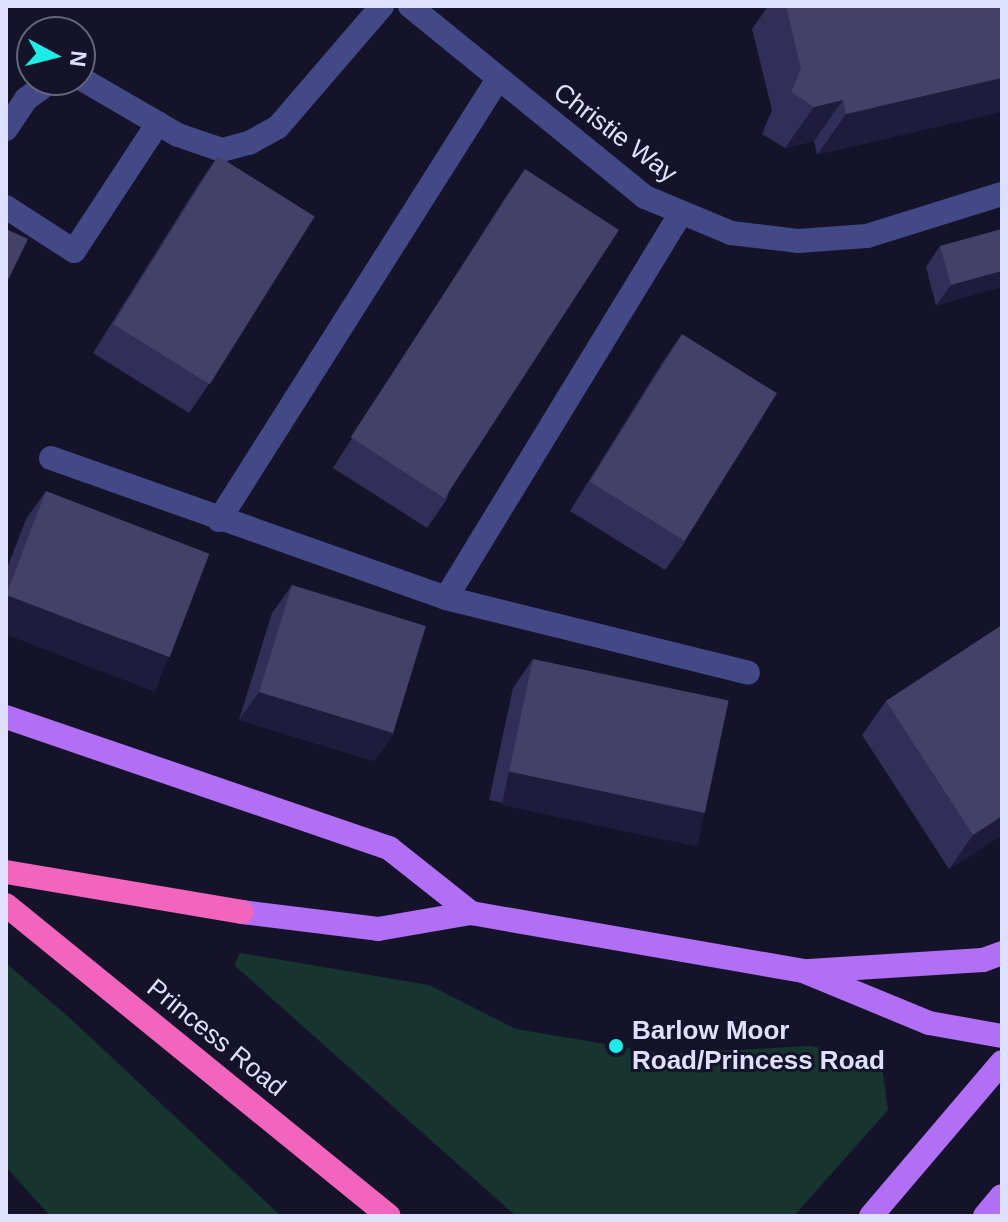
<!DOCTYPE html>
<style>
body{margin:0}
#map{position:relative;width:1008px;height:1222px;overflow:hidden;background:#14132a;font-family:Helvetica,sans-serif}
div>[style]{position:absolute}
.green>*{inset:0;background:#17342f}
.minor>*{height:24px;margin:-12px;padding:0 12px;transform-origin:12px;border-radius:12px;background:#424986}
.major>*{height:24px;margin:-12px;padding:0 12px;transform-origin:12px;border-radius:12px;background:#b06ff4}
.highway>*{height:24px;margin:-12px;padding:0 12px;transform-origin:12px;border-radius:12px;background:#f364bc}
.wall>*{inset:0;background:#312e57}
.shaded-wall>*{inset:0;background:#1e1b3d;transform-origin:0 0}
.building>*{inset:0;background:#444168;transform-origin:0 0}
.dots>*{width:22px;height:22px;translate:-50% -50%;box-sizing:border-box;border:4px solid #14132a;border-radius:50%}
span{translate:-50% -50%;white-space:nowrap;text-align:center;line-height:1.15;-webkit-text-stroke:6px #14132a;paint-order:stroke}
.street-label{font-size:26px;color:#dfe0fd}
.poi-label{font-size:26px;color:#dfe0fd;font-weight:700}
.left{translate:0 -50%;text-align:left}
.frame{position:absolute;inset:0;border:8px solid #dfe0fd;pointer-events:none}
.north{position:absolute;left:16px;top:16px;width:80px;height:80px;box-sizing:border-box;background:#14132a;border:2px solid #65657e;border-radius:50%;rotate:97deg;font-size:22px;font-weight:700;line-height:32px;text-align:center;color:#dfe0fd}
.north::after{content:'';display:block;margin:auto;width:28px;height:36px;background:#1aeee7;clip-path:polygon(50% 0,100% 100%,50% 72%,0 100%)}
</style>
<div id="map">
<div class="green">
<i style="clip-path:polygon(240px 953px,429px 985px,516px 1029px,664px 1054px,809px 1046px,881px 1058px,888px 1110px,794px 1216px,516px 1216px,234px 965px)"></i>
<i style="clip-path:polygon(6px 963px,73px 1021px,281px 1216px,50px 1216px,6px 1167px)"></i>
</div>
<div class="minor">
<i style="left:410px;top:6px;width:303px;rotate:39.1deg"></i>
<i style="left:645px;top:197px;width:93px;rotate:22.7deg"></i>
<i style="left:731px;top:233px;width:67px;rotate:6.8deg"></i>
<i style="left:798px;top:241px;width:69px;rotate:-4.1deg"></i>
<i style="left:867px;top:236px;width:141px;rotate:-17.3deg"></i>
<i style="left:80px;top:78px;width:113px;rotate:30.2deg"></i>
<i style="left:178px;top:135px;width:46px;rotate:18.8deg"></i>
<i style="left:222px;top:150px;width:28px;rotate:-15deg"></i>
<i style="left:249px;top:143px;width:33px;rotate:-29deg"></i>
<i style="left:278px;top:127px;width:160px;rotate:-49.3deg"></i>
<i style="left:6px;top:129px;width:36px;rotate:-56deg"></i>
<i style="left:26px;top:99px;width:32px;rotate:-36deg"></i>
<i style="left:6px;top:207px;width:81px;rotate:32.9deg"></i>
<i style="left:74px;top:251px;width:153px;rotate:-56.7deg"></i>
<i style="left:51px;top:458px;width:419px;rotate:19.5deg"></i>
<i style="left:446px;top:598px;width:311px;rotate:13.9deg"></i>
<i style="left:219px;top:520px;width:522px;rotate:-57.68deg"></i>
<i style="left:446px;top:598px;width:451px;rotate:-58.6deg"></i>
</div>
<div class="major">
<i style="left:6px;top:717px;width:405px;rotate:18.9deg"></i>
<i style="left:389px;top:848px;width:105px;rotate:38.4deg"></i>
<i style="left:242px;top:912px;width:137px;rotate:7.1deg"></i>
<i style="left:378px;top:929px;width:94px;rotate:-9.8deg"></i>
<i style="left:471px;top:913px;width:337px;rotate:9.9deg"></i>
<i style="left:803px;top:971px;width:136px;rotate:22.4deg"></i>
<i style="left:929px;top:1023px;width:74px;rotate:10.1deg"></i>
<i style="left:809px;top:971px;width:174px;rotate:-3.6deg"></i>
<i style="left:983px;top:960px;width:20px;rotate:-20deg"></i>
<i style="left:871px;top:1216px;width:202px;rotate:-49.6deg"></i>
<i style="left:985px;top:1216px;width:26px;rotate:-50deg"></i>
</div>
<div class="highway">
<i style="left:6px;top:872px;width:239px;rotate:9.6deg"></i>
<i style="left:6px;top:905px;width:493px;rotate:39.1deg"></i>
</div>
<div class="wall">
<i style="clip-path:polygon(768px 6px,1002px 6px,817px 155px,814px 141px,785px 148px,762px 134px,772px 110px,752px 29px)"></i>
<i style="clip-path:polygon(218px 156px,209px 384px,189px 413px,93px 353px,198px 185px)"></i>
<i style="clip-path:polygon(525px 169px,447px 499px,427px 528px,333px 468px,505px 198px)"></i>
<i style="clip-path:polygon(1002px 229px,936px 306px,926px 267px,940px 246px)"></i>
<i style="clip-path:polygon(682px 334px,685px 542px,665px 570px,570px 511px,662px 363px)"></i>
<i style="clip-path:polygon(46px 491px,148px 687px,6px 632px,6px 571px,26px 519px)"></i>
<i style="clip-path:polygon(292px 585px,394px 733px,374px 761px,239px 720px,272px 613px)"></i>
<i style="clip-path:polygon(1002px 625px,1002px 835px,949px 869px,862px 735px,886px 701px)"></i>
<i style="clip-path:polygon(533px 659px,685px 842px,489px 800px,513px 688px)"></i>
</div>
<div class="shaded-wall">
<i style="clip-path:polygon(1002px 78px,1002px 112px,817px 155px,846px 114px)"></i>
<i style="clip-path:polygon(843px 100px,814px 141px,785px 148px,814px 107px)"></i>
<i style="clip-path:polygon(1002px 271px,1002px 287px,936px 306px,951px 285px)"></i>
<i style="left:6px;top:595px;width:174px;height:37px;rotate:21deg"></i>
<i style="clip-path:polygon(259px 692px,394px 733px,374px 761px,239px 720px)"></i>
<i style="left:509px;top:771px;width:200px;height:35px;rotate:12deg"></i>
<i style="clip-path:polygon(1002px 816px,1002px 835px,949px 869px,973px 835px)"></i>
</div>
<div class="building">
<i style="clip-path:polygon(786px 6px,1002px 6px,1002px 78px,846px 114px,843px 100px,814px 107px,791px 92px,801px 69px)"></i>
<i style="left:218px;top:156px;width:114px;height:198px;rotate:32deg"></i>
<i style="left:525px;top:169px;width:112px;height:320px;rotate:33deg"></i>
<i style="clip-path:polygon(6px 229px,28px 239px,6px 284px)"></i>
<i style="clip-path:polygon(1002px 229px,1002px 271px,951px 285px,940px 246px)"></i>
<i style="left:682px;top:334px;width:112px;height:174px;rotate:32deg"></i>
<i style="left:46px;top:491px;width:175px;height:111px;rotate:21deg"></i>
<i style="left:292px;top:585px;width:140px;height:112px;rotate:17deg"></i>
<i style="clip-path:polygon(1002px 625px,1002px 816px,973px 835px,886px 701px)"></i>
<i style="left:533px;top:659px;width:200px;height:115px;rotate:12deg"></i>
</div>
<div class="dots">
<i style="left:616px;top:1046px;background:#1aeee7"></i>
</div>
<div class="street-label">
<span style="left:615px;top:133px;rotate:37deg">Christie Way</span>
<span style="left:216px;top:1038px;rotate:39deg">Princess Road</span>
</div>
<div class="poi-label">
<span class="left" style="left:632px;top:1046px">Barlow Moor<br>Road/Princess Road</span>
</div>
<div class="frame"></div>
<div class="north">N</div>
</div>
